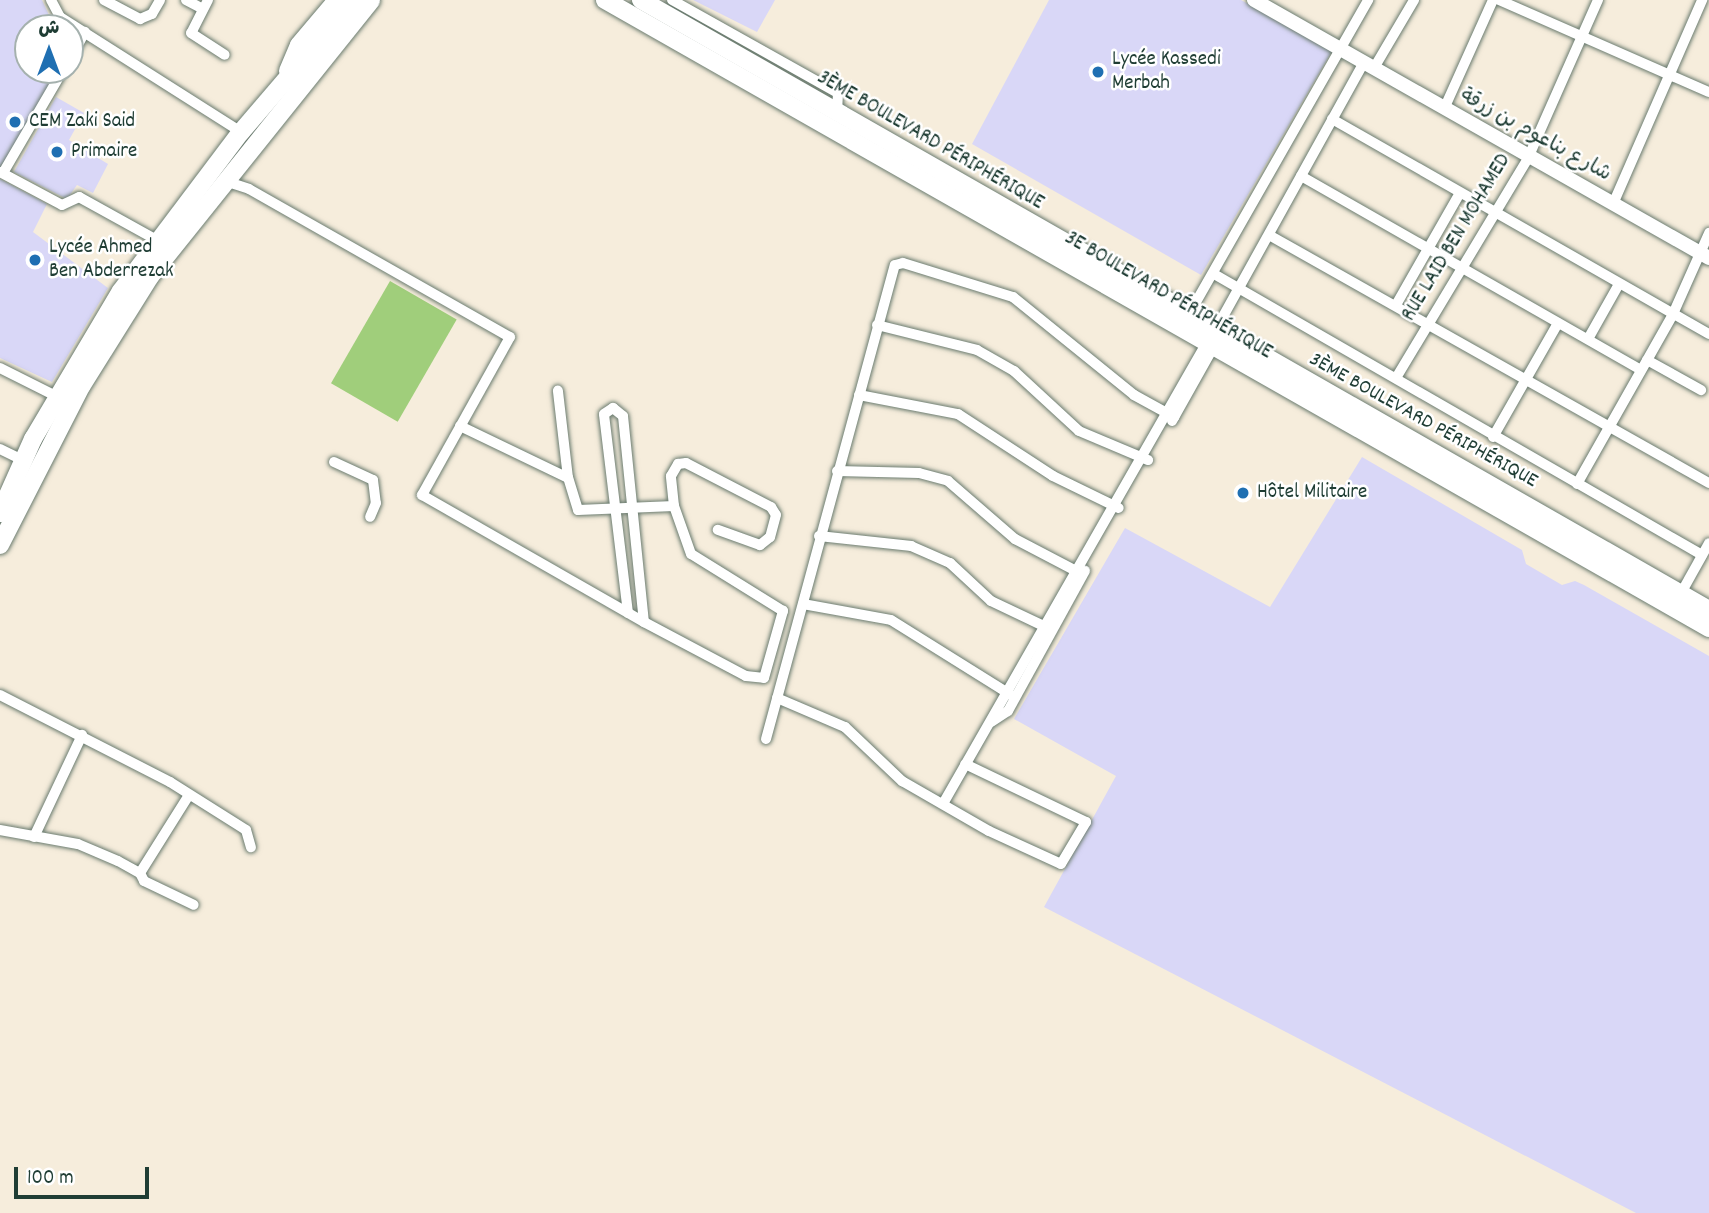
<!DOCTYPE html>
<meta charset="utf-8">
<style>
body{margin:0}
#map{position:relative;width:1709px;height:1213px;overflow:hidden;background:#f6eddc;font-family:Dekko,"Playpen Sans Arabic",sans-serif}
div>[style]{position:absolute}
.built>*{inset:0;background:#d9d7f7}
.green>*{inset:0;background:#a0ce7b;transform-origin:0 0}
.roads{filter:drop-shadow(0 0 2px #6a7b6f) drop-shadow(0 0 2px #6a7b6f)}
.minor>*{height:10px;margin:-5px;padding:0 5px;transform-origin:5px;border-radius:5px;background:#fff}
.tertiary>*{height:14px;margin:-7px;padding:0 7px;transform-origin:7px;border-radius:7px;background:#fff}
.trunk>*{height:18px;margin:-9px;padding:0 9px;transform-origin:9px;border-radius:9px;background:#fff}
.dots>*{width:19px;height:19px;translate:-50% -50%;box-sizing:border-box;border:4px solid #fff;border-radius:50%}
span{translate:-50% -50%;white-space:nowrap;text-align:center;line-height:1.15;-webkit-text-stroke:5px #fff;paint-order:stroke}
.poi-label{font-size:21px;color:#1f3d34}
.left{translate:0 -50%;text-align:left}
.street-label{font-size:21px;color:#1f3d34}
.north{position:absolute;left:14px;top:14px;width:70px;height:70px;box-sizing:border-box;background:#fff;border:2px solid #a5b1ae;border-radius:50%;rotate:0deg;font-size:19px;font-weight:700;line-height:28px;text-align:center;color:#1f3d34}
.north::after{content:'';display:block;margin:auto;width:24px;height:32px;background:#1f6fb2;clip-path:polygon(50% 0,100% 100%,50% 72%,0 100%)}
.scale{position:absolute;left:14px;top:1167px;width:135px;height:32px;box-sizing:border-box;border:4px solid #1f3d34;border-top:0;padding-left:9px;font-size:21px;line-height:24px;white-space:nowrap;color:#1f3d34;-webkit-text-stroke:5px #fff;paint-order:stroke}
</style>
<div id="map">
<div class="built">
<i style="clip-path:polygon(0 0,42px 0,55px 28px,28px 28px,28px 70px,60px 70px,0 174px)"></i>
<i style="clip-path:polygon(693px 0,775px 0,757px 32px)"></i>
<i style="clip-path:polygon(1049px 0,1241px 0,1332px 51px,1201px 275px,972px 144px)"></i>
<i style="clip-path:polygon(56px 97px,84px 113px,69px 140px,108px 164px,93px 193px,77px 185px,67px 199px,14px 172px)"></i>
<i style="clip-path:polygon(0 179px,47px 204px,33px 232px,108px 288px,52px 382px,0 358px)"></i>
<i style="clip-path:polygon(1362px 457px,1522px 550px,1526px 564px,1562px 585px,1575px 581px,1584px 585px,1709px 656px,1709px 1213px,1636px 1213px,1044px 907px,1116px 776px,1014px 719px,1125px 528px,1270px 607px)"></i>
</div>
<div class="green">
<i style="left:390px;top:281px;width:77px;height:118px;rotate:30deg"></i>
</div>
<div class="roads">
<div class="minor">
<i style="left:51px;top:0;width:19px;rotate:62deg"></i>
<i style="left:60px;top:17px;width:214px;rotate:32.4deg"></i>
<i style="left:104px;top:0;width:41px;rotate:27.8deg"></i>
<i style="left:140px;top:19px;width:13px;rotate:-23deg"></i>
<i style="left:152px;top:14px;width:16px;rotate:-60deg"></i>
<i style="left:186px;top:0;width:19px;rotate:28deg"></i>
<i style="left:208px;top:0;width:37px;rotate:117deg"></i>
<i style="left:191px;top:33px;width:40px;rotate:32.9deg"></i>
<i style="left:672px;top:0;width:190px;rotate:29.3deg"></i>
<i style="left:838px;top:93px;width:20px;rotate:93deg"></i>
<i style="left:1499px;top:0;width:229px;rotate:23.7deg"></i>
<i style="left:70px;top:59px;width:31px;rotate:-61deg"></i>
<i style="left:1374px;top:68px;width:79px;rotate:-59.5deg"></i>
<i style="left:1444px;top:109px;width:120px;rotate:-65.8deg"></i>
<i style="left:1332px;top:119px;width:434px;rotate:29.7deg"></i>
<i style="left:0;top:172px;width:70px;rotate:28deg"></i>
<i style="left:62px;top:205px;width:19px;rotate:-25deg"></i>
<i style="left:79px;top:197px;width:89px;rotate:28.9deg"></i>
<i style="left:3px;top:173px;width:119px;rotate:-59.8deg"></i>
<i style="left:1301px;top:176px;width:391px;rotate:29.7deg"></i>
<i style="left:225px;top:181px;width:25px;rotate:18deg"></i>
<i style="left:249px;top:189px;width:300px;rotate:29.6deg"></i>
<i style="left:510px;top:337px;width:181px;rotate:119.1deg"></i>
<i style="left:422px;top:495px;width:256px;rotate:29.8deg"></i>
<i style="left:644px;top:622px;width:115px;rotate:27.9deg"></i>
<i style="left:746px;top:676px;width:18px;rotate:6deg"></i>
<i style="left:764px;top:678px;width:70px;rotate:-74.2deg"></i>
<i style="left:783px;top:611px;width:108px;rotate:-148.2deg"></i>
<i style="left:691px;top:554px;width:51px;rotate:-109.5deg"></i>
<i style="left:674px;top:506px;width:96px;rotate:177.6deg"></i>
<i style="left:578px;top:510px;width:34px;rotate:-107deg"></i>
<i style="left:568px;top:478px;width:88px;rotate:-96.6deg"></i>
<i style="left:1613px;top:204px;width:223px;rotate:-66.4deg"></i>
<i style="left:1269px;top:235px;width:505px;rotate:29.41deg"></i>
<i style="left:1214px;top:274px;width:563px;rotate:29.93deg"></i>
<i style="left:1396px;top:305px;width:129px;rotate:-60.3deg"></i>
<i style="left:1188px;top:316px;width:364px;rotate:-60.3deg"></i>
<i style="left:877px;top:325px;width:103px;rotate:14deg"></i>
<i style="left:977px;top:350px;width:43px;rotate:29.6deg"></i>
<i style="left:1014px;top:371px;width:88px;rotate:42.7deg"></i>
<i style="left:1079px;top:431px;width:75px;rotate:22.8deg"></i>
<i style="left:1215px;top:331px;width:308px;rotate:-61deg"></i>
<i style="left:1588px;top:339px;width:63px;rotate:-60.6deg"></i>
<i style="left:1647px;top:360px;width:62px;rotate:29.1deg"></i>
<i style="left:0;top:368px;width:63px;rotate:26.6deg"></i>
<i style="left:1396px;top:378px;width:257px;rotate:-59deg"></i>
<i style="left:1528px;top:158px;width:173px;rotate:-66.1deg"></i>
<i style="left:859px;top:395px;width:101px;rotate:10.9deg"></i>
<i style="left:958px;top:414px;width:113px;rotate:33.1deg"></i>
<i style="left:1053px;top:476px;width:73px;rotate:25.9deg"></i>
<i style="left:1172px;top:421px;width:84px;rotate:-60.7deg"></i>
<i style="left:460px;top:426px;width:120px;rotate:25.7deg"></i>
<i style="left:1493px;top:437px;width:131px;rotate:-60.3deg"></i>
<i style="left:0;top:449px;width:25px;rotate:26deg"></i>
<i style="left:334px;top:462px;width:43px;rotate:24.8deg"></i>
<i style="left:373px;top:480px;width:23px;rotate:83deg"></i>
<i style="left:376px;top:503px;width:15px;rotate:113deg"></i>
<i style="left:837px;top:471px;width:82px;rotate:1.4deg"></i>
<i style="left:919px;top:473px;width:30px;rotate:15deg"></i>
<i style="left:948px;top:481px;width:89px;rotate:40.9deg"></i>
<i style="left:1015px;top:539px;width:76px;rotate:27.6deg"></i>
<i style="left:1577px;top:484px;width:195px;rotate:-60.5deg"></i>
<i style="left:1673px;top:314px;width:89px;rotate:-66deg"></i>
<i style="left:674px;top:506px;width:30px;rotate:-96deg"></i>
<i style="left:671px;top:476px;width:14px;rotate:-60deg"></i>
<i style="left:678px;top:464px;width:8px;rotate:-7deg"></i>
<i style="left:686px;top:463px;width:96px;rotate:27.4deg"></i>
<i style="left:771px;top:507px;width:9px;rotate:58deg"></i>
<i style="left:776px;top:515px;width:23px;rotate:105deg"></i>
<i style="left:770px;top:537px;width:13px;rotate:141deg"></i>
<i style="left:760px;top:545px;width:45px;rotate:-160.3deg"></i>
<i style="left:819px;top:536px;width:93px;rotate:6.2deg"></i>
<i style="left:911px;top:546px;width:43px;rotate:23.6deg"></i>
<i style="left:950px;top:563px;width:56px;rotate:42.8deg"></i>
<i style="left:991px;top:601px;width:65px;rotate:25.4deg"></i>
<i style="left:1685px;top:586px;width:49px;rotate:-60.8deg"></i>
<i style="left:803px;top:604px;width:89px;rotate:10.3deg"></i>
<i style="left:891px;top:620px;width:142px;rotate:32deg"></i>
<i style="left:628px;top:613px;width:200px;rotate:-96.9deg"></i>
<i style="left:604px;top:414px;width:11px;rotate:-34deg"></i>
<i style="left:613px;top:408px;width:13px;rotate:39deg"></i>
<i style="left:623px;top:416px;width:207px;rotate:84.2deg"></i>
<i style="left:0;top:695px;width:191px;rotate:27.1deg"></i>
<i style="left:170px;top:782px;width:90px;rotate:32.3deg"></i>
<i style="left:246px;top:830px;width:18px;rotate:74deg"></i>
<i style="left:777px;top:698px;width:74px;rotate:23.1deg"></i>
<i style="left:845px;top:727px;width:79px;rotate:43.5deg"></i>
<i style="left:902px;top:781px;width:100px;rotate:29.9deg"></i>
<i style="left:989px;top:831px;width:79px;rotate:24.6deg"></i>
<i style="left:1061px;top:864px;width:49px;rotate:-59.2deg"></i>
<i style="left:1086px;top:822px;width:134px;rotate:-154.4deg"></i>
<i style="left:991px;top:722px;width:20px;rotate:-33deg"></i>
<i style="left:1008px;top:711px;width:160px;rotate:-61.2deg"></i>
<i style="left:766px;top:739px;width:491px;rotate:-74.8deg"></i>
<i style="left:895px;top:265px;width:8px;rotate:-14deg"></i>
<i style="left:903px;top:263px;width:115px;rotate:17.2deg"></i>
<i style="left:1013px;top:297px;width:156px;rotate:39deg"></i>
<i style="left:1134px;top:395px;width:46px;rotate:28.8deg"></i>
<i style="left:944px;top:802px;width:528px;rotate:-60.23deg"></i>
<i style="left:0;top:830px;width:79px;rotate:10.2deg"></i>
<i style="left:78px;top:844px;width:43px;rotate:23deg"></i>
<i style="left:118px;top:861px;width:25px;rotate:29deg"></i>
<i style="left:140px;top:873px;width:9px;rotate:63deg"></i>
<i style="left:144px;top:881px;width:55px;rotate:25.6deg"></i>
<i style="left:34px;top:837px;width:113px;rotate:-64.8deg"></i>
<i style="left:140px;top:873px;width:92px;rotate:-57.9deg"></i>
</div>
<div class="tertiary">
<i style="left:1254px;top:0;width:523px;rotate:29.55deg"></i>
</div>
<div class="trunk">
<i style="left:605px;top:0;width:1270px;rotate:29.63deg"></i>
<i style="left:641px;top:0;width:1230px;rotate:29.73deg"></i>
<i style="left:288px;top:71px;width:28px;rotate:-67deg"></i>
<i style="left:299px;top:45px;width:59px;rotate:-49.8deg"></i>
<i style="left:0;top:513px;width:81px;rotate:-66deg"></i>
<i style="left:33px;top:439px;width:172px;rotate:-59.3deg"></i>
<i style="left:121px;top:291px;width:199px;rotate:-53deg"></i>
<i style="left:241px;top:132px;width:174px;rotate:-49.4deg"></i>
<i style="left:0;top:545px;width:180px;rotate:-62.9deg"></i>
<i style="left:82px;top:385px;width:130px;rotate:-57.9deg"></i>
<i style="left:151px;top:275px;width:352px;rotate:-51.3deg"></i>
</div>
</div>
<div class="dots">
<i style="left:1098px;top:72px;background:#1f6fb2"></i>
<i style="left:15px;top:122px;background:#1f6fb2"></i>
<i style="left:57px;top:152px;background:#1f6fb2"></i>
<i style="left:35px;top:260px;background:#1f6fb2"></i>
<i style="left:1243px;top:493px;background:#1f6fb2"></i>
</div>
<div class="poi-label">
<span class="left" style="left:1112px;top:72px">Lycée Kassedi<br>Merbah</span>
<span class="left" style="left:29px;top:122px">CEM Zaki Said</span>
<span class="left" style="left:71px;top:152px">Primaire</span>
<span class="left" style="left:49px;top:260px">Lycée Ahmed<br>Ben Abderrezak</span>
<span class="left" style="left:1257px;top:493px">Hôtel Militaire</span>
</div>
<div class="street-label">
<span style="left:1535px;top:136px;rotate:29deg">شارع بناعوم بن زرقة</span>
<span style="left:930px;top:141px;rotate:30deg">3ÈME BOULEVARD PÉRIPHÉRIQUE</span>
<span style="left:1457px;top:238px;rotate:-59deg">RUE LAID BEN MOHAMED</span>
<span style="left:1168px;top:296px;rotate:30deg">3E BOULEVARD PÉRIPHÉRIQUE</span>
<span style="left:1423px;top:421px;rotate:29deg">3ÈME BOULEVARD PÉRIPHÉRIQUE</span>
</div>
<div class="north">ش</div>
<div class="scale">100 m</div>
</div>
